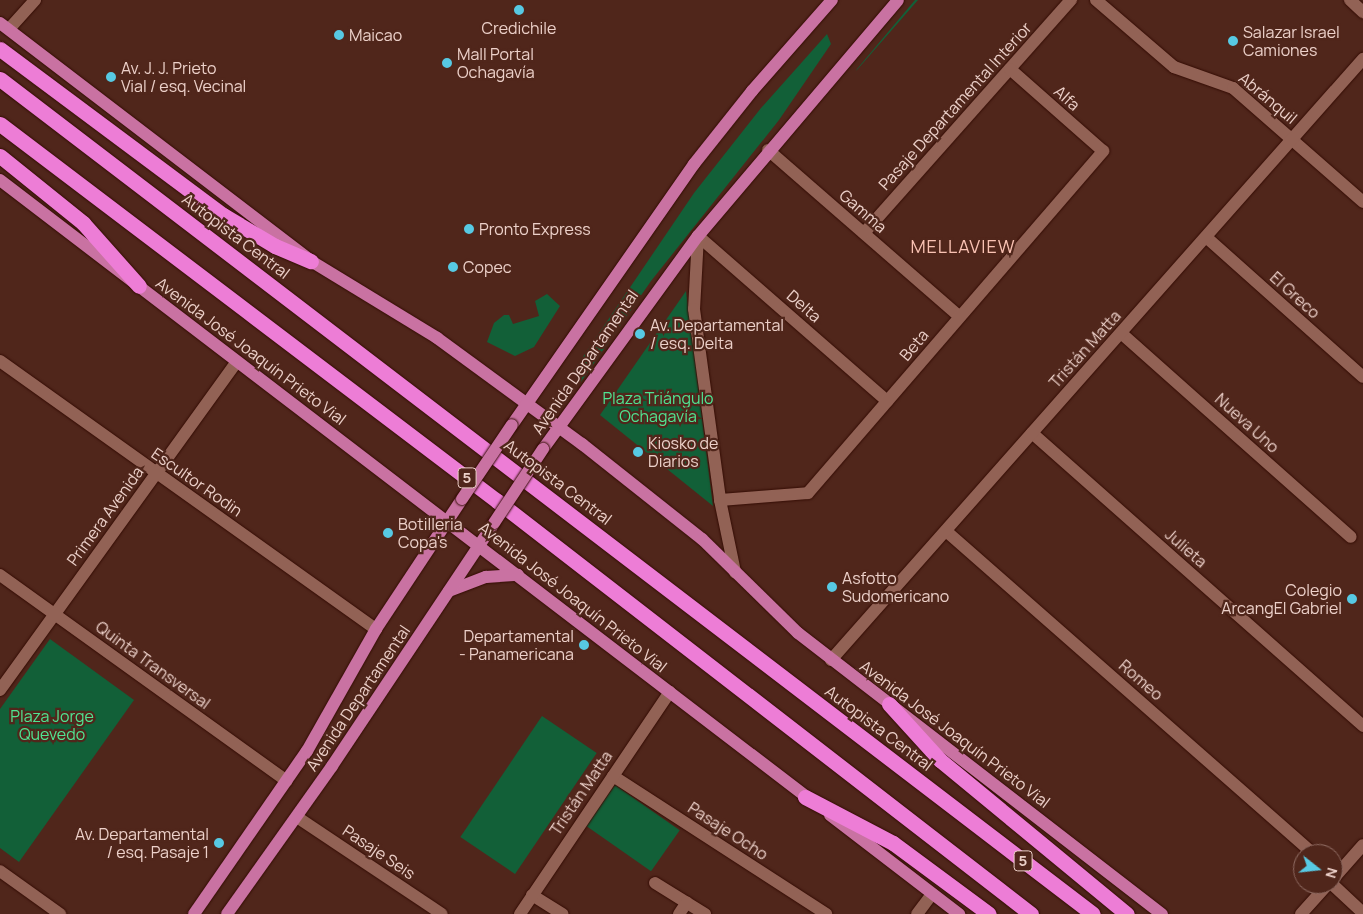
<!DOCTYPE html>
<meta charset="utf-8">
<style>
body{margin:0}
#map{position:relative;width:1363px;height:914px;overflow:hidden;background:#50261b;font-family:Manrope,sans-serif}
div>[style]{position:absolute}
.green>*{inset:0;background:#126038;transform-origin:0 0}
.roads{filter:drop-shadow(0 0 1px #340c04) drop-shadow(0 0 1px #340c04)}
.minor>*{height:12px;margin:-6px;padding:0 6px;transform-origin:6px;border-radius:6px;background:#926255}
.major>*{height:12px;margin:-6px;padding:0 6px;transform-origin:6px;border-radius:6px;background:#c972a2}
.highway>*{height:15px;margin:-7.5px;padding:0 7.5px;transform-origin:7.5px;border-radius:7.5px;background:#ed7dd6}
.bridges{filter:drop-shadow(0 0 1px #340c04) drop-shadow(0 0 1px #340c04)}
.major-bridge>*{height:12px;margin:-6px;padding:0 6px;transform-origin:6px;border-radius:6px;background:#c972a2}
.dots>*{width:14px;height:14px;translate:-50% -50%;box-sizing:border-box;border:2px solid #50261b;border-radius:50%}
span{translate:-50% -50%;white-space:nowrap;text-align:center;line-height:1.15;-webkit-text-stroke:4.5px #50261b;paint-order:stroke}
.shield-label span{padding:1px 4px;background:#50261b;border:1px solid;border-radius:4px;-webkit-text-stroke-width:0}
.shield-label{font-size:15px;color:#ecd0c9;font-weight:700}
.poi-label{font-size:16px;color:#ecd0c9}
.left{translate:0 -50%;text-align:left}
.right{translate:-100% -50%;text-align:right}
.street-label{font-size:16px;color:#ecd0c9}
.park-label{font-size:16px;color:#50e492}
.neighbourhood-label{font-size:18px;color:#fac3b4;letter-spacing:1px}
.north{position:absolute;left:1293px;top:844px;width:50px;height:50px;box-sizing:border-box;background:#50261b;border:1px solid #8e6a61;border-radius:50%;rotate:106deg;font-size:14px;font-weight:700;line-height:20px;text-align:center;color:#ecd0c9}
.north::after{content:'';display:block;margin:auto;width:18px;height:22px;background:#57c9e3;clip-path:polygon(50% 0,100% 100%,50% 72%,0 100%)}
</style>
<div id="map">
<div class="green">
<i style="clip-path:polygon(915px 0,918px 0,856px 71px,857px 69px)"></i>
<i style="clip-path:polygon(827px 34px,831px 44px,779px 120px,651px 281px,581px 382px,572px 373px,694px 193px,761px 108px)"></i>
<i style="clip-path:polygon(686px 291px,713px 506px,600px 415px)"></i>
<i style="clip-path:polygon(547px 294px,560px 306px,534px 347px,515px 356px,487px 342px,494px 323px,504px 315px,509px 315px,513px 324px,539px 316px,535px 301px)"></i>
<i style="clip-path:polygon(50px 639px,134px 700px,19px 862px,0 848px,0 709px)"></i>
<i style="left:542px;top:716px;width:66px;height:146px;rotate:34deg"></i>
<i style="left:615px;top:785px;width:79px;height:50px;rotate:35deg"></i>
</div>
<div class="roads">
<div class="minor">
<i style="left:1096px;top:0;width:103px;rotate:40.7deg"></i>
<i style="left:1174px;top:67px;width:63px;rotate:19.6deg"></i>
<i style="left:1233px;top:88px;width:173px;rotate:41.2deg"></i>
<i style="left:1350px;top:0;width:18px;rotate:43deg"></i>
<i style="left:9px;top:29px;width:39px;rotate:-48deg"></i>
<i style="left:768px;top:150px;width:253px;rotate:41deg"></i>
<i style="left:864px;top:233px;width:312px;rotate:-48.4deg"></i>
<i style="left:698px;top:236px;width:73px;rotate:93.1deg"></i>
<i style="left:694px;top:309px;width:193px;rotate:82.2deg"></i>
<i style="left:720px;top:500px;width:74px;rotate:78.2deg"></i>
<i style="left:698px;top:236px;width:251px;rotate:41.1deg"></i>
<i style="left:1206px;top:237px;width:210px;rotate:41.7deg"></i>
<i style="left:1121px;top:333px;width:307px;rotate:41.6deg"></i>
<i style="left:0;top:361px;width:462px;rotate:35.5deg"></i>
<i style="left:1032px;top:433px;width:442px;rotate:41.5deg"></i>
<i style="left:720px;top:500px;width:88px;rotate:-4.5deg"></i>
<i style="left:808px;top:493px;width:452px;rotate:-49.2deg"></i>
<i style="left:1103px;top:151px;width:124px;rotate:-138.6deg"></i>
<i style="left:946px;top:531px;width:490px;rotate:41.3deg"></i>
<i style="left:0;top:575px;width:353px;rotate:35.7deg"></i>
<i style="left:831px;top:660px;width:803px;rotate:-48.49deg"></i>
<i style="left:0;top:690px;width:405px;rotate:-54.2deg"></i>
<i style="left:613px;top:776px;width:254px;rotate:32.9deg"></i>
<i style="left:297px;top:817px;width:174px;rotate:33.8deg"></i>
<i style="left:0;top:871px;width:74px;rotate:35.6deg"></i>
<i style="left:1333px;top:879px;width:45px;rotate:-48.6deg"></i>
<i style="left:655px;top:883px;width:59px;rotate:31.8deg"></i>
<i style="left:1332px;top:884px;width:42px;rotate:43.1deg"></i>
<i style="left:532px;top:895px;width:36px;rotate:32deg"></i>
<i style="left:520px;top:914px;width:268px;rotate:-56deg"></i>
<i style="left:679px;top:914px;width:14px;rotate:-56deg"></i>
<i style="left:917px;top:914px;width:25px;rotate:-53deg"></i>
<i style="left:1301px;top:914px;width:40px;rotate:-48deg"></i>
</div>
<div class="major">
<i style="left:0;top:23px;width:392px;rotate:37.4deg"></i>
<i style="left:311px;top:261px;width:148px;rotate:31.4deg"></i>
<i style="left:437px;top:338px;width:180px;rotate:36.2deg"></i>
<i style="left:582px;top:444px;width:153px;rotate:38.4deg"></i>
<i style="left:702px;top:539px;width:134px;rotate:44.4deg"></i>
<i style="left:798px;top:633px;width:460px;rotate:37.7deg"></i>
<i style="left:0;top:180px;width:1022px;rotate:37.41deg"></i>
<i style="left:512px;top:425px;width:318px;rotate:-55.1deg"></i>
<i style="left:694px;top:164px;width:93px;rotate:-51.5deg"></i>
<i style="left:752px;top:91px;width:121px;rotate:-48.7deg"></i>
<i style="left:543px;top:449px;width:263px;rotate:-54deg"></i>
<i style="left:698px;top:236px;width:309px;rotate:-49.7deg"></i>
<i style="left:449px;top:591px;width:40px;rotate:-21deg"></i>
<i style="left:486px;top:577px;width:32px;rotate:-4deg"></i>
<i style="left:830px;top:815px;width:163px;rotate:37.5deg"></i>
<i style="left:194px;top:914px;width:198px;rotate:-55.3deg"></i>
<i style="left:307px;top:751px;width:140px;rotate:-60.5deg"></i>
<i style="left:376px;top:629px;width:156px;rotate:-56.5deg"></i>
<i style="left:227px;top:914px;width:181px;rotate:-54.6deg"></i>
<i style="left:332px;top:766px;width:292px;rotate:-56.3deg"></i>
</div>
<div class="highway">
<i style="left:0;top:49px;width:278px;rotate:36.7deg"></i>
<i style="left:223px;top:215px;width:61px;rotate:30.8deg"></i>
<i style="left:275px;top:246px;width:39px;rotate:23deg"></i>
<i style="left:0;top:79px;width:1375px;rotate:37.38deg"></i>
<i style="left:0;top:124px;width:624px;rotate:37.18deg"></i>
<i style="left:497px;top:501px;width:675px;rotate:37.72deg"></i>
<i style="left:0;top:156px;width:107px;rotate:38.9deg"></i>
<i style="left:83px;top:223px;width:84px;rotate:48.4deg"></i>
<i style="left:889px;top:704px;width:76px;rotate:47.7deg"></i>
<i style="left:940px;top:760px;width:242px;rotate:39.5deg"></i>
<i style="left:805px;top:797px;width:99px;rotate:27.6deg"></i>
<i style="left:893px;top:843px;width:119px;rotate:36.5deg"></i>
</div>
</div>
<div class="bridges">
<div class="major-bridge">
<i style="left:462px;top:499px;width:89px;rotate:-56deg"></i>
<i style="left:494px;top:523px;width:89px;rotate:-56.5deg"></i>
</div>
</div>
<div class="dots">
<i style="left:519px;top:10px;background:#57c9e3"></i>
<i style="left:339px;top:35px;background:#57c9e3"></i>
<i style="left:1233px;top:41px;background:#57c9e3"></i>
<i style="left:447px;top:63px;background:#57c9e3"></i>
<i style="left:111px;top:77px;background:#57c9e3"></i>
<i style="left:469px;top:229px;background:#57c9e3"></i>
<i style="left:453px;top:267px;background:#57c9e3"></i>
<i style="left:640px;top:334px;background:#57c9e3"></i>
<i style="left:638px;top:452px;background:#57c9e3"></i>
<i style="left:388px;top:533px;background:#57c9e3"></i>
<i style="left:832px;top:587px;background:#57c9e3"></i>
<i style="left:1352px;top:599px;background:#57c9e3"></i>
<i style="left:584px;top:645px;background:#57c9e3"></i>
<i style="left:219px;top:843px;background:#57c9e3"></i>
</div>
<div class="shield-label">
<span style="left:467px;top:478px">5</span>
<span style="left:1023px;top:861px">5</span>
</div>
<div class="poi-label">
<span style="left:519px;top:28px">Credichile</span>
<span class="left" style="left:1243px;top:41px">Salazar Israel<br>Camiones</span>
<span class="left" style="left:349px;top:35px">Maicao</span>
<span class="left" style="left:457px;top:63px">Mall Portal<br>Ochagavía</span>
<span class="left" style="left:121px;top:77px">Av. J. J. Prieto<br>Vial / esq. Vecinal</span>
<span class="left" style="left:479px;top:229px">Pronto Express</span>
<span class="left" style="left:463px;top:267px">Copec</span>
<span class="left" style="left:650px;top:334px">Av. Departamental<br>/ esq. Delta</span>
<span class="left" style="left:648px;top:452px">Kiosko de<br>Diarios</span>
<span class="left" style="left:398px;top:533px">Botilleria<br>Copa's</span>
<span class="left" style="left:842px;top:587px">Asfotto<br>Sudomericano</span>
<span class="right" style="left:1342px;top:599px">Colegio<br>ArcangEl Gabriel</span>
<span class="right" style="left:574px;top:645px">Departamental<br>- Panamericana</span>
<span class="right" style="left:209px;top:843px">Av. Departamental<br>/ esq. Pasaje 1</span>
</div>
<div class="street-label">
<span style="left:1067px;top:98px;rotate:42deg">Alfa</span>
<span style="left:1268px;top:98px;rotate:40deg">Abránquil</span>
<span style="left:955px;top:106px;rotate:-48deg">Pasaje Departamental Interior</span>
<span style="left:863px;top:211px;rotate:41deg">Gamma</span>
<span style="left:236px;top:236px;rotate:37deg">Autopista Central</span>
<span style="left:1295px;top:295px;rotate:42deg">El Greco</span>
<span style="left:804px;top:306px;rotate:41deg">Delta</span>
<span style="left:914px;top:345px;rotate:-50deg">Beta</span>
<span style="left:1085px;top:349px;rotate:-48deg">Tristán Matta</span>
<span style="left:251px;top:351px;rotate:37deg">Avenida José Joaquín Prieto Vial</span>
<span style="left:585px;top:362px;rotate:-55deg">Avenida Departamental</span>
<span style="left:1247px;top:423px;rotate:42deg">Nueva Uno</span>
<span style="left:197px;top:482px;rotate:35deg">Escultor Rodin</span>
<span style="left:558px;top:482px;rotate:37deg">Autopista Central</span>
<span style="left:105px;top:516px;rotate:-54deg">Primera Avenida</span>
<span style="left:1186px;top:548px;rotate:41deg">Julieta</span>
<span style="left:573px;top:597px;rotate:38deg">Avenida José Joaquín Prieto Vial</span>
<span style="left:153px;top:665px;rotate:36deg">Quinta Transversal</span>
<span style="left:1141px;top:680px;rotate:41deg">Romeo</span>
<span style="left:358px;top:698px;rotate:-56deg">Avenida Departamental</span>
<span style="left:879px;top:728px;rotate:37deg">Autopista Central</span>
<span style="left:955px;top:734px;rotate:37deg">Avenida José Joaquín Prieto Vial</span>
<span style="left:581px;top:793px;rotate:-56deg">Tristán Matta</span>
<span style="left:728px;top:831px;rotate:33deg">Pasaje Ocho</span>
<span style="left:379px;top:852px;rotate:34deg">Pasaje Seis</span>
</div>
<div class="park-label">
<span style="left:658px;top:407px">Plaza Triángulo<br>Ochagavía</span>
<span style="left:52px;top:725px">Plaza Jorge<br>Quevedo</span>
</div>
<div class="neighbourhood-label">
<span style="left:963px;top:246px">MELLAVIEW</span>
</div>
<div class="north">N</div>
</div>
